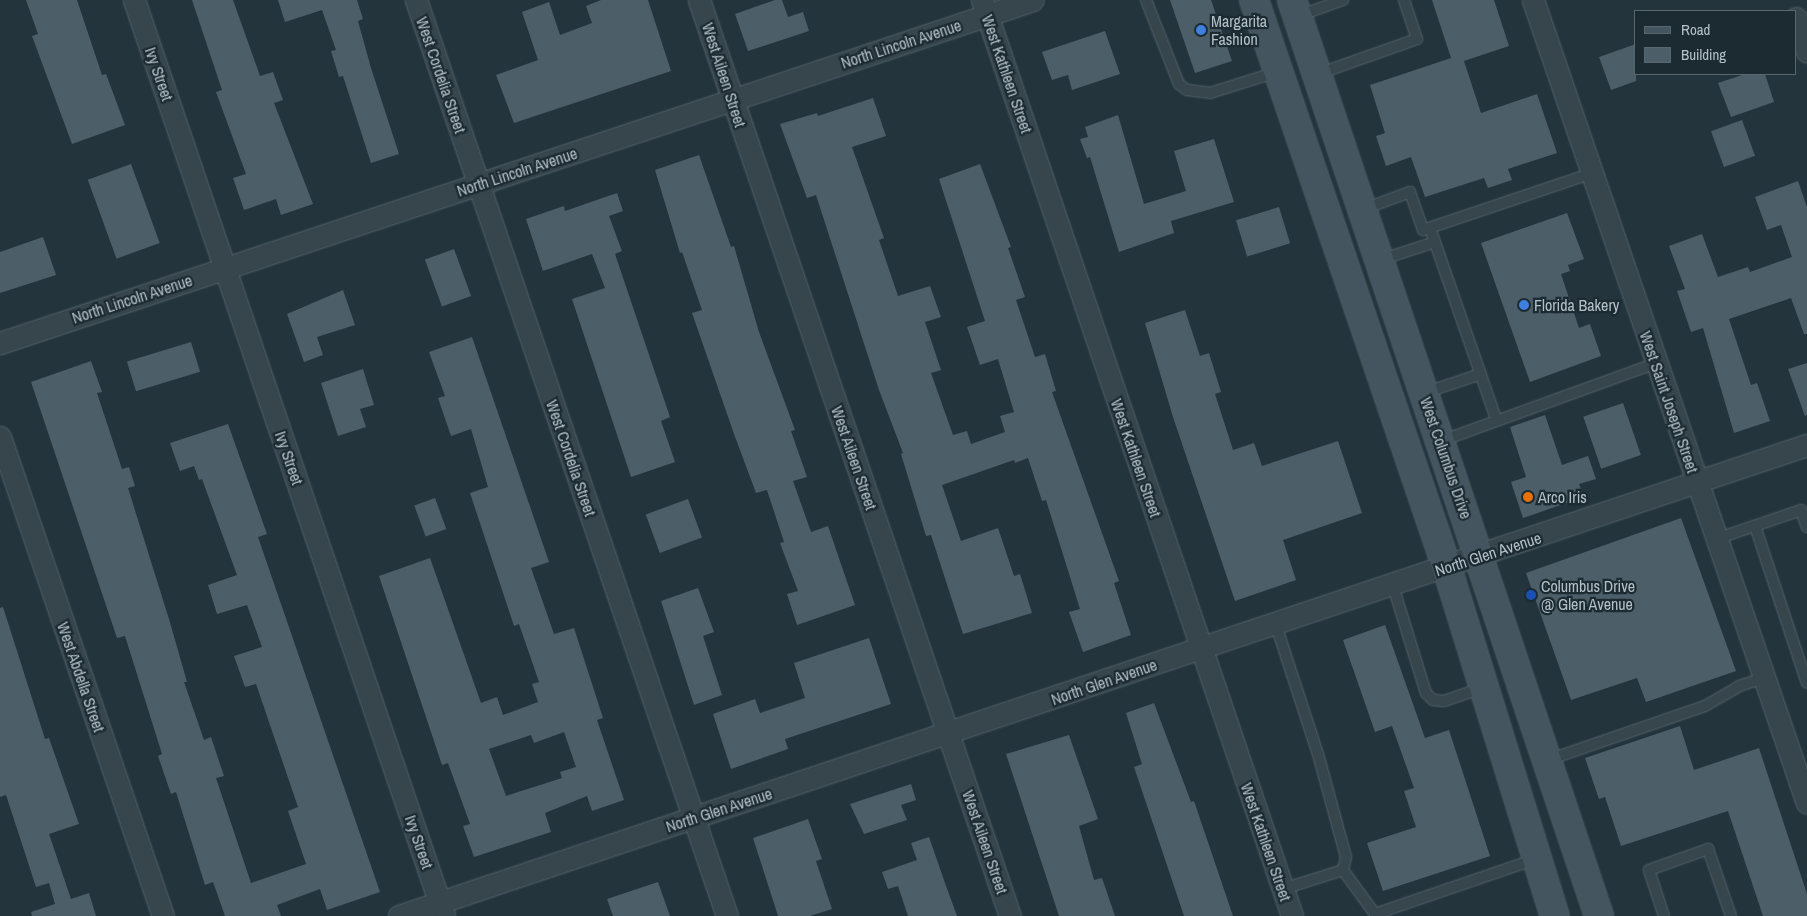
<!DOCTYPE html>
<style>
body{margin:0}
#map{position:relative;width:1807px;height:916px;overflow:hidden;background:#23343d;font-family:"Archivo Narrow",sans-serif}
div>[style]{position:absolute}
.building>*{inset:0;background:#4c5e68;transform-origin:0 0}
.roads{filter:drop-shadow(0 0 1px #55636b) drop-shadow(0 0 1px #55636b)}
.lane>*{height:10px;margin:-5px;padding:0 5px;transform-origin:5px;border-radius:5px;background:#37454d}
.street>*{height:21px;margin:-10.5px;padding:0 10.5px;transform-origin:10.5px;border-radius:10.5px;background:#37454d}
.secondary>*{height:28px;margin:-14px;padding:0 14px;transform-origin:14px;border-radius:14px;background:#455560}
.dots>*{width:14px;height:14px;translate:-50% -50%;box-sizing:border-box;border:2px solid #1c2a32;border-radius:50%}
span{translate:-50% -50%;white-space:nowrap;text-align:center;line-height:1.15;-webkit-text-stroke:4.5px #1c2a32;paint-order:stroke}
.poi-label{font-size:16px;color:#b3c0c8}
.left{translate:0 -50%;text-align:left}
.street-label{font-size:16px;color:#b3c0c8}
.legend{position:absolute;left:1634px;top:10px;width:162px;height:65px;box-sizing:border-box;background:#1c2a32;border:1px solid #58666e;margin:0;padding:6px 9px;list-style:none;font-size:15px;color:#b3c0c8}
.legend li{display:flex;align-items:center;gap:10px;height:25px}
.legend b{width:25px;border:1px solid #58666e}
</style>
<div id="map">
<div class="building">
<i style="clip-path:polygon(26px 0,77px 0,102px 75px,106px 74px,125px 125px,72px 144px,32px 36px,38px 34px)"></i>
<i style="clip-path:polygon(192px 0,233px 0,260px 76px,273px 72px,283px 100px,274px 103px,313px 204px,281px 215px,276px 199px,244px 210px,233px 178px,246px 174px,216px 92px,222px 90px)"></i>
<i style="clip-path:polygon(278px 0,357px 0,363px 19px,358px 21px,371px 68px,399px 154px,371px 163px,343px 76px,339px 77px,331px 51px,336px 50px,322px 10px,285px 22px)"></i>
<i style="clip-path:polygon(601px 0,648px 0,671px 71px,514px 123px,496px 75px,538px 60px,522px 12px,549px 2px,560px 35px,592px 23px,586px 6px)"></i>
<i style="clip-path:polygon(775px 0,782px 0,788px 17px,803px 12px,809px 31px,748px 51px,735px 14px)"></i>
<i style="clip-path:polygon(1170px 0,1211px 0,1232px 61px,1195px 73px)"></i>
<i style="clip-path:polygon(1432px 0,1494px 0,1509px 46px,1464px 61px,1481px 113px,1537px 94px,1557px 153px,1508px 169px,1512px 180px,1488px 188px,1484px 178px,1425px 197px,1411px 157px,1386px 166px,1376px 136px,1385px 133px,1370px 85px,1451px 58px)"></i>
<i style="clip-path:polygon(1105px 31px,1120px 74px,1072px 90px,1068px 75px,1052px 80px,1042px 52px)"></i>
<i style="clip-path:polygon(1636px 44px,1636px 81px,1611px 90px,1599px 57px)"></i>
<i style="clip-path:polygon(1745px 74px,1765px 74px,1774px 102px,1731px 117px,1718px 83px)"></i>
<i style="clip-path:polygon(873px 98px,886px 136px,852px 147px,884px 238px,879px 240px,898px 296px,930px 286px,941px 317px,925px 322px,941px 370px,931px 373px,953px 435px,967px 431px,971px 444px,1005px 432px,1000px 416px,1014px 412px,998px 359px,980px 365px,967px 327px,985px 321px,939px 179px,980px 164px,1011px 247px,1008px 248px,1025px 297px,1016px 300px,1035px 357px,1045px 354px,1056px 391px,1052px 392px,1119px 581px,1114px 583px,1131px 635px,1083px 652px,1069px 612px,1080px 609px,1046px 500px,1042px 501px,1028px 458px,1015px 463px,1014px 460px,942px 485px,961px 541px,998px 528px,1014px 576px,1020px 574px,1032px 613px,963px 634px,931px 535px,926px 536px,901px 454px,903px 453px,879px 390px,816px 195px,807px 198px,780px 124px,817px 113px,818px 116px)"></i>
<i style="clip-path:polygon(1118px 115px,1144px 204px,1186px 191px,1174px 151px,1214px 139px,1234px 202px,1171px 221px,1174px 233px,1119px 252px,1090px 157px,1087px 158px,1080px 139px,1088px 137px,1085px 127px)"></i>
<i style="left:1742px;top:120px;width:38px;height:33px;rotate:70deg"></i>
<i style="clip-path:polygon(699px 155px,731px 247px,734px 246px,759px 332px,795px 430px,791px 431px,807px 477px,793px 481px,811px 532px,828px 526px,855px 605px,797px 625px,787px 594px,798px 591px,780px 543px,784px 542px,767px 490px,756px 493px,734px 434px,692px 313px,702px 310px,682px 252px,680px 253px,655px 170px)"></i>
<i style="left:131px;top:164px;width:84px;height:46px;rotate:70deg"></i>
<i style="clip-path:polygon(1798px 181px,1807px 207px,1807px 334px,1804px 334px,1791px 298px,1729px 319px,1751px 385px,1757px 383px,1770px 421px,1734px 433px,1703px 328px,1691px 332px,1677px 291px,1685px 289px,1669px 246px,1702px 234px,1718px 277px,1748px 267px,1750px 272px,1792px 257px,1781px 225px,1767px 230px,1755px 197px)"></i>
<i style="clip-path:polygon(617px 193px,623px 211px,609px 216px,622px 251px,615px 254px,670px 417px,661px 421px,675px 462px,631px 477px,572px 299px,605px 288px,592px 254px,543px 271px,526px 219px,564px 206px,565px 211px)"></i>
<i style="left:1279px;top:207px;width:38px;height:45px;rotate:73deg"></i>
<i style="clip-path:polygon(1567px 213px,1584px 259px,1568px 265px,1570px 271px,1561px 274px,1579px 328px,1590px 324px,1601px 356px,1530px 382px,1481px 243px)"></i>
<i style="clip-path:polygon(43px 237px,56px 275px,0 293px,0 252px)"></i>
<i style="left:454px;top:249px;width:50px;height:31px;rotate:70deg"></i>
<i style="clip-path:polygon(343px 290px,355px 325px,317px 337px,323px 355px,304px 362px,287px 314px)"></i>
<i style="clip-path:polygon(1185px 310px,1200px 356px,1209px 353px,1221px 392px,1215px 394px,1233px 450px,1254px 443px,1262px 466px,1338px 441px,1362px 513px,1283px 540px,1296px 580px,1235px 601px,1173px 417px,1145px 323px)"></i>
<i style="clip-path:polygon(evenodd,472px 337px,549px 562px,531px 568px,554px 634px,574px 628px,603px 718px,597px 720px,624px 800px,592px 811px,587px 796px,545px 813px,551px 832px,474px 857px,463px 826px,470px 824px,448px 763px,442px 765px,379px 576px,430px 558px,481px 703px,497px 697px,503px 715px,538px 702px,532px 684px,539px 682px,519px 624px,514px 626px,470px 493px,488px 487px,471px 429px,451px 436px,438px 398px,445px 396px,429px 352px,472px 337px,564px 732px,576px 767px,560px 772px,562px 778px,506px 796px,489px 749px,531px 735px,534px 743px,564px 732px)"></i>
<i style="left:191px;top:342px;width:31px;height:67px;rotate:73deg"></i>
<i style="clip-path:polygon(91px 361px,102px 392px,97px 393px,122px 469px,129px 467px,135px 486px,128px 488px,169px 619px,187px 682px,184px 682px,204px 740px,211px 737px,224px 776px,216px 778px,251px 883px,306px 864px,288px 811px,298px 807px,256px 684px,245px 687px,234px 656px,262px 647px,247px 605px,217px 614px,208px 585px,237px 575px,202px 479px,199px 480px,194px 466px,180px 471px,170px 443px,228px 424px,267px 534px,258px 537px,380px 892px,327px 910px,320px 889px,277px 905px,281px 916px,225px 916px,213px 882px,205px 885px,176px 792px,171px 794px,158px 756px,162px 754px,125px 636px,117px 638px,31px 382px)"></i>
<i style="clip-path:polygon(1807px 363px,1807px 415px,1805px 416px,1788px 369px)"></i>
<i style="clip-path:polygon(363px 369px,374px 405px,360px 409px,366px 427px,338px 436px,321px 383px)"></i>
<i style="left:1623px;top:403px;width:55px;height:42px;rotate:71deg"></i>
<i style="clip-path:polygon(1545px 415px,1562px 465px,1588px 456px,1596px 479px,1579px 484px,1584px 497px,1523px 518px,1511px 482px,1526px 477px,1510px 427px)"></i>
<i style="left:435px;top:498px;width:33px;height:22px;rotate:70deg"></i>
<i style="left:688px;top:499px;width:41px;height:45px;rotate:70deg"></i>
<i style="clip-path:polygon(1681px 518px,1736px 671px,1646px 702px,1637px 678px,1571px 700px,1526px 573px)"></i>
<i style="clip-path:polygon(698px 588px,714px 632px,703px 636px,722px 695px,694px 705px,661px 601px)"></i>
<i style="clip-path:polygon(3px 607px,45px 739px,49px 738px,79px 824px,49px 834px,71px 899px,89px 893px,96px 916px,32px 916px,31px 912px,55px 904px,49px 883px,36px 887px,6px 795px,0 797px,0 608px)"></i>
<i style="clip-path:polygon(1385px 625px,1425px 738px,1449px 730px,1490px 856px,1383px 891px,1367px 843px,1416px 827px,1404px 791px,1414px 788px,1392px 726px,1375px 732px,1343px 640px)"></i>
<i style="clip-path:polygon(869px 638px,891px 704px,785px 739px,788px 749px,731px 769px,713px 714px,755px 699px,760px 713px,805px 698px,794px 663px)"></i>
<i style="clip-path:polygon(1154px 703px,1191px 802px,1194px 801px,1233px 916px,1184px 916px,1134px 767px,1142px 764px,1126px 713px)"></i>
<i style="clip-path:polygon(1680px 726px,1694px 770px,1759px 748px,1807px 894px,1807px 916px,1763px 916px,1728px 811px,1621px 846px,1605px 797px,1599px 799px,1585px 758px)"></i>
<i style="clip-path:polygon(1069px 735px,1098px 819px,1079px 826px,1094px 880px,1102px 878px,1115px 916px,1059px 916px,1006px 754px)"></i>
<i style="clip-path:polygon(911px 784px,916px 800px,901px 805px,907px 820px,864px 834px,850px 804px)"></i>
<i style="clip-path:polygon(808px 819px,822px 859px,816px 861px,832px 909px,810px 916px,778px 916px,753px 838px)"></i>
<i style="clip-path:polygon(929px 837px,945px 883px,957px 916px,908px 916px,898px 886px,888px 889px,882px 872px,917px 860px,911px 843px)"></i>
<i style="clip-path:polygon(658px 882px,670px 916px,613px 916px,607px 899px)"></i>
</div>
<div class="roads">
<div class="lane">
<i style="left:1146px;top:0;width:90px;rotate:68.6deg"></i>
<i style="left:1179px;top:84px;width:10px;rotate:37deg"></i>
<i style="left:1187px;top:90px;width:23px;rotate:7deg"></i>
<i style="left:1210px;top:93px;width:70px;rotate:-17.4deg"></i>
<i style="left:1298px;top:16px;width:48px;rotate:-19.6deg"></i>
<i style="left:1318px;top:74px;width:105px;rotate:-19.5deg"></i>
<i style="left:1417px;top:39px;width:41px;rotate:-108.4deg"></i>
<i style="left:1364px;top:209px;width:49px;rotate:-20.3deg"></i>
<i style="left:1410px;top:192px;width:40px;rotate:71.1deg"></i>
<i style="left:1423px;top:230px;width:178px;rotate:-18.6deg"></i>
<i style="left:1430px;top:228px;width:202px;rotate:70.9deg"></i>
<i style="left:1380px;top:260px;width:58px;rotate:-18.1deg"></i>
<i style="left:1424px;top:393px;width:60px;rotate:-18.4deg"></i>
<i style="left:1441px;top:441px;width:229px;rotate:-19.9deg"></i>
<i style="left:1755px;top:526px;width:165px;rotate:71.7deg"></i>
<i style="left:1716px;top:539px;width:90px;rotate:-18.8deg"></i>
<i style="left:1801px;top:510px;width:18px;rotate:71deg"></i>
<i style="left:1393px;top:586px;width:112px;rotate:72.9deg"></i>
<i style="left:1426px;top:693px;width:10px;rotate:45deg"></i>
<i style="left:1433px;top:700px;width:11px;rotate:5deg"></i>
<i style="left:1444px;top:701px;width:40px;rotate:-18.9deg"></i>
<i style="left:1276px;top:625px;width:136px;rotate:72deg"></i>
<i style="left:1318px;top:754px;width:107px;rotate:74.8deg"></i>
<i style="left:1346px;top:857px;width:13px;rotate:103deg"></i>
<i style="left:1343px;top:870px;width:54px;rotate:54deg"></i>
<i style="left:1375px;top:914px;width:170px;rotate:-18.9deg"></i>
<i style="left:1548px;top:760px;width:166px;rotate:-19deg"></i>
<i style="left:1705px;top:706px;width:39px;rotate:-30deg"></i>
<i style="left:1739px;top:686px;width:26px;rotate:-18deg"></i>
<i style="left:1283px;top:889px;width:63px;rotate:-17.6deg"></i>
<i style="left:1664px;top:916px;width:48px;rotate:-108.1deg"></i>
<i style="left:1649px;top:870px;width:63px;rotate:-19.6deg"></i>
<i style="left:1708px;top:849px;width:71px;rotate:71.1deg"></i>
</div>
<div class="street">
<i style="left:134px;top:0;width:967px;rotate:71.3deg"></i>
<i style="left:416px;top:0;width:967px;rotate:71.25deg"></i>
<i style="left:699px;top:0;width:967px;rotate:71.25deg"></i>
<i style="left:982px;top:0;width:967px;rotate:71.3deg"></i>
<i style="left:1533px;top:0;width:848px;rotate:71.16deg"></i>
<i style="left:1796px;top:18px;width:35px;rotate:72deg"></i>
<i style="left:0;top:343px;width:1088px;rotate:-18.37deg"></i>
<i style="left:0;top:437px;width:506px;rotate:71.21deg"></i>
<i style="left:399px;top:916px;width:1485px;rotate:-18.5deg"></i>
</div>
<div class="secondary">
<i style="left:1254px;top:0;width:600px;rotate:71.23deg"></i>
<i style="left:1447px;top:568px;width:364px;rotate:72.8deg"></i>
<i style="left:1292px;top:0;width:966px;rotate:71.47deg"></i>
</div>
</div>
<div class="dots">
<i style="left:1201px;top:30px;background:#3f7fe0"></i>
<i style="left:1524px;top:305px;background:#3f7fe0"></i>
<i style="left:1528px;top:497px;background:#e8710a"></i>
<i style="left:1531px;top:595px;background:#1a4fb4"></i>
</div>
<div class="poi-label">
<span class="left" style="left:1211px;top:30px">Margarita<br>Fashion</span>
<span class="left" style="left:1534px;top:305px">Florida Bakery</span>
<span class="left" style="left:1538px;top:497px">Arco Iris</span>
<span class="left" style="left:1541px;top:595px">Columbus Drive<br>@ Glen Avenue</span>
</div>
<div class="street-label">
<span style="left:901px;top:44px;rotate:-18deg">North Lincoln Avenue</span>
<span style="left:159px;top:74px;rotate:71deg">Ivy Street</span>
<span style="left:1007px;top:74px;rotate:71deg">West Kathleen Street</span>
<span style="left:441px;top:75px;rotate:71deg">West Cordelia Street</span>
<span style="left:724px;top:75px;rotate:72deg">West Aileen Street</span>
<span style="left:517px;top:172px;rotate:-18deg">North Lincoln Avenue</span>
<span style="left:132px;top:299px;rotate:-18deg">North Lincoln Avenue</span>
<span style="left:1669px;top:402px;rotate:71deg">West Saint Joseph Street</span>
<span style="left:289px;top:458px;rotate:71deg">Ivy Street</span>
<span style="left:571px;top:458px;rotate:71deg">West Cordelia Street</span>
<span style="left:854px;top:458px;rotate:71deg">West Aileen Street</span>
<span style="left:1136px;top:458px;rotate:71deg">West Kathleen Street</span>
<span style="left:1446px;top:458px;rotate:71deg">West Columbus Drive</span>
<span style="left:1488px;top:554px;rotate:-18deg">North Glen Avenue</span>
<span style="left:81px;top:677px;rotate:71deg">West Abdella Street</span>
<span style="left:1104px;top:682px;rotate:-19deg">North Glen Avenue</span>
<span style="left:719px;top:810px;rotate:-18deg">North Glen Avenue</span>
<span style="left:419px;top:842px;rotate:71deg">Ivy Street</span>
<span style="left:985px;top:842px;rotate:71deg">West Aileen Street</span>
<span style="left:1266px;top:842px;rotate:71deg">West Kathleen Street</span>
</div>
<ul class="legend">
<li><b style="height:6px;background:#455560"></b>Road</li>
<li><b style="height:14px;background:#4c5e68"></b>Building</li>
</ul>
</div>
